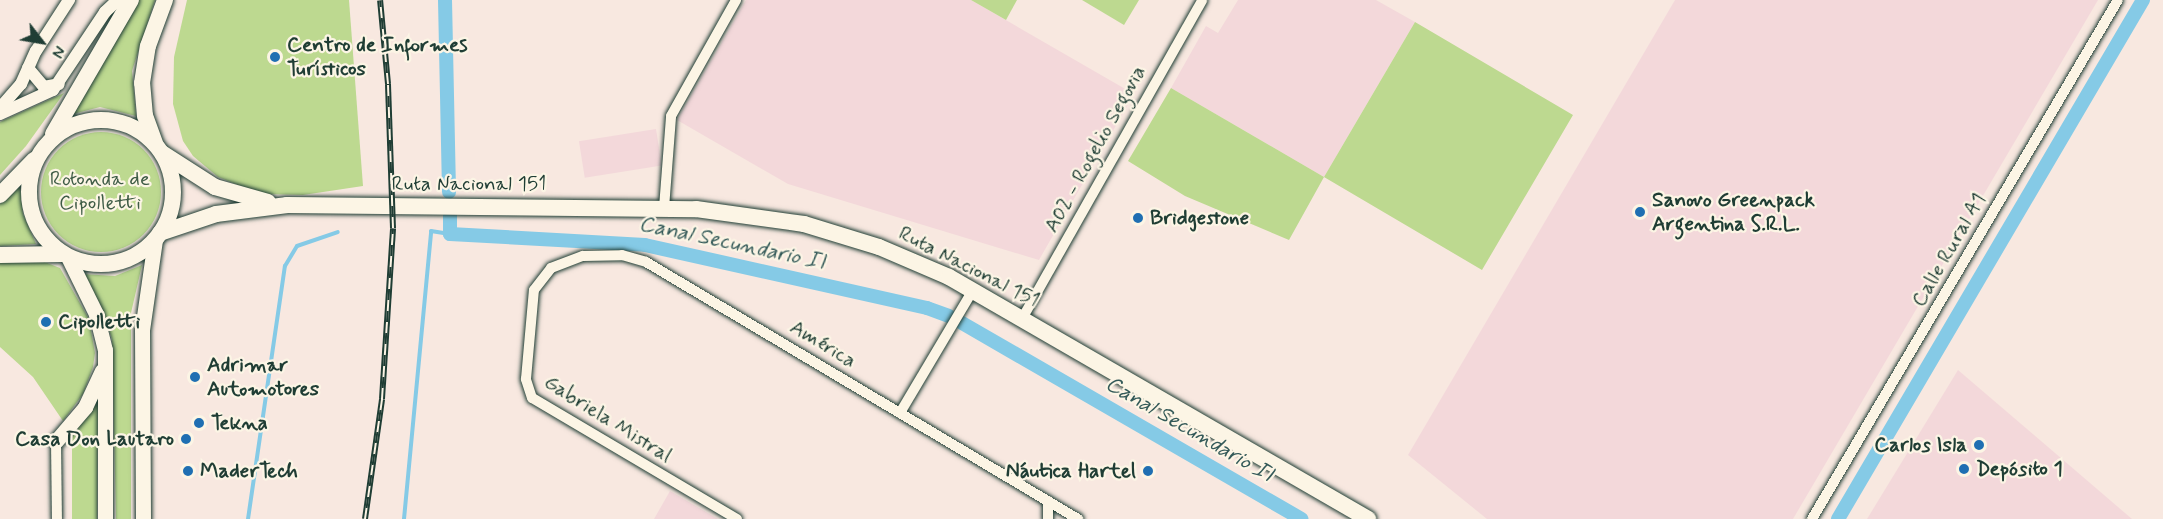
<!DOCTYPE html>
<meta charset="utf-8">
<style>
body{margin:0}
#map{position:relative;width:2163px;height:519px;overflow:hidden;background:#f8e8e0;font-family:Mynerve,sans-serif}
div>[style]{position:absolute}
.built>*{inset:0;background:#f3d8da;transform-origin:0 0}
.green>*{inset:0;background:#bdd990}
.round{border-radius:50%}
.stream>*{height:4px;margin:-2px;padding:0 2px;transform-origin:2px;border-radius:2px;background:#85cae6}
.canal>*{height:14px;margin:-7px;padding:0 7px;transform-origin:7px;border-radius:7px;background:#85cae6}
.roads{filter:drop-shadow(0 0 2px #1f3d34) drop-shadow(0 0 2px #1f3d34)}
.minor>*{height:10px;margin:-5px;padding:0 5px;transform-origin:5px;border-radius:5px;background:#fcf5e5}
.tertiary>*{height:12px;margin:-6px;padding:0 6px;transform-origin:6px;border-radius:6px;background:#fcf5e5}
.primary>*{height:15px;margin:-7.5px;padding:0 7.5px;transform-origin:7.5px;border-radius:7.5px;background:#fcf5e5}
.trunk>*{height:16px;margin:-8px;padding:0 8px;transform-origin:8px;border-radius:8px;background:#fcf5e5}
.trunk>.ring{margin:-8px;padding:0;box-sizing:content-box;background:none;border:16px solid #fcf5e5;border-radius:50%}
.rail>*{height:6px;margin-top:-3px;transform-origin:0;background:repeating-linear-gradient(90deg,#fcf5e5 0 11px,#1f3d34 0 22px);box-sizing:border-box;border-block:2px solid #1f3d34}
.dots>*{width:16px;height:16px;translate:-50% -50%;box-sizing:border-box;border:3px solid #fcf5e5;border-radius:50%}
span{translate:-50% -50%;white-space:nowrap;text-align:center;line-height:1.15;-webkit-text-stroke:4.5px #fcf5e5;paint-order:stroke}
.poi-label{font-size:21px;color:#1f3d34;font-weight:700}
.left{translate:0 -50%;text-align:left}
.right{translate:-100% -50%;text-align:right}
.street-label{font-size:21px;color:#1f3d34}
.park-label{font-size:21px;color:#3f5c46}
.water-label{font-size:22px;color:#335958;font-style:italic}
.north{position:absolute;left:12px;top:12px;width:60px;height:60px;-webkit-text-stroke:4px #fcf5e5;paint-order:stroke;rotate:121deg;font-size:16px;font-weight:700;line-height:24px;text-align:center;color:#1f3d34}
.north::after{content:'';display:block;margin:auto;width:21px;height:27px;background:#1f3d34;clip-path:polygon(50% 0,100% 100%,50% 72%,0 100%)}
</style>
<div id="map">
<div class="built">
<i style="clip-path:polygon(746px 0,971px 0,1134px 94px,1039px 260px,788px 184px,677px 120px)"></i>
<i style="clip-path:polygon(1238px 0,1376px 0,1415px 22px,1324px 177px,1171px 88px,1206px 26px,1218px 33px)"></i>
<i style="clip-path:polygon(1675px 0,2098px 0,1793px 519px,1487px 519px,1408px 455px)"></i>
<i style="left:656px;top:129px;width:37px;height:78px;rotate:81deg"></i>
<i style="clip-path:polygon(1958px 370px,2132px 519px,1867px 519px)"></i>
<i style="clip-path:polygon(670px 491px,718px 519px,654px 519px)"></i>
</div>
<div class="green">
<i style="clip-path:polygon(139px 0,155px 0,132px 71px,136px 116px,100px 107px,73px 114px)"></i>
<i style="clip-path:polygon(187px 0,349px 0,363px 186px,303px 195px,261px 194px,218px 177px,193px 156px,183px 141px,173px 104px,174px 57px)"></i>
<i style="clip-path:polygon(971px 0,1017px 0,1006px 20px)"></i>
<i style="clip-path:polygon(1082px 0,1139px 0,1124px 25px)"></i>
<i style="clip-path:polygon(1415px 22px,1573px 115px,1482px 270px,1324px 177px,1289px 240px,1185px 196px,1128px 161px,1171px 88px,1324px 177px)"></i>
<i style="clip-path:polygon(64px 93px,26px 146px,0 175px,0 122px)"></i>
<i class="round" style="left:41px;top:132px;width:120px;height:120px"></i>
<i style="clip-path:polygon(20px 187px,23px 214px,36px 244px,0 246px,0 204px)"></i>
<i style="clip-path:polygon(16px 261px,42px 261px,60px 268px,89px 319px,95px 353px,93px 367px,83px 394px,63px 421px,33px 377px,0 347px,0 263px)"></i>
<i style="clip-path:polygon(142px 265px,131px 313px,131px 519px,116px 519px,112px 339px,100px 304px,82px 274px,115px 276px)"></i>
<i style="clip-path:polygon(98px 395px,97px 519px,72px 519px,72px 435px)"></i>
</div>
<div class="stream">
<i style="left:248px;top:519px;width:256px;rotate:-81.7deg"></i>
<i style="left:285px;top:266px;width:23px;rotate:-59deg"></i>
<i style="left:297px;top:246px;width:43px;rotate:-18.9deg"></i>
<i style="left:404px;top:519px;width:289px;rotate:-84.6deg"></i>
<i style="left:431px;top:231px;width:19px;rotate:9deg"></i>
</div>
<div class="canal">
<i style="left:445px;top:0;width:192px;rotate:88.8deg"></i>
<i style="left:450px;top:214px;width:20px;rotate:90deg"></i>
<i style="left:450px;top:234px;width:195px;rotate:3.2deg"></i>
<i style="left:645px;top:245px;width:289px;rotate:12.6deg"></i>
<i style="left:927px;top:308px;width:23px;rotate:20deg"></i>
<i style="left:962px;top:323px;width:392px;rotate:30deg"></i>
<i style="left:1838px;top:519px;width:602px;rotate:-59.56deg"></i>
</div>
<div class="roads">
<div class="minor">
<i style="left:664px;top:208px;width:92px;rotate:-85.6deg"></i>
<i style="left:671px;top:116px;width:133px;rotate:-60.7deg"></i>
<i style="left:1023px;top:317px;width:364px;rotate:-60.5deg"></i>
<i style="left:900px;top:413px;width:143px;rotate:-59.3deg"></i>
<i style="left:56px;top:441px;width:78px;rotate:89.3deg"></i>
<i style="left:1048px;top:501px;width:18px;rotate:90deg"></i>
<i style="left:737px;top:519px;width:238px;rotate:-149.4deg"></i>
<i style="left:532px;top:398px;width:20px;rotate:-108deg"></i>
<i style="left:526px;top:379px;width:89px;rotate:-84.9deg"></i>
<i style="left:534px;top:290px;width:28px;rotate:-52deg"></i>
<i style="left:551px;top:268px;width:34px;rotate:-21deg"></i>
<i style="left:583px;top:256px;width:39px;rotate:-1deg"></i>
<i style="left:622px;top:255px;width:25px;rotate:16deg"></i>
<i style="left:646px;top:262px;width:503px;rotate:30.75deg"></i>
<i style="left:1812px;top:519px;width:602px;rotate:-59.48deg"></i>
</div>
<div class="tertiary">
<i style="left:28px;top:68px;width:25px;rotate:50deg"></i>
<i style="left:44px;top:87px;width:15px;rotate:-11deg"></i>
<i style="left:0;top:108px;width:32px;rotate:-49deg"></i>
<i style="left:21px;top:84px;width:36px;rotate:-66deg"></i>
<i style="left:36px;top:51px;width:61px;rotate:-57.1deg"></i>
<i style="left:0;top:114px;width:58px;rotate:-24.4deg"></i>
<i style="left:53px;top:90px;width:94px;rotate:-56.3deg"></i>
<i style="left:105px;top:12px;width:18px;rotate:-43deg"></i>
</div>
<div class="primary">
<i style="left:68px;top:257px;width:64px;rotate:63.8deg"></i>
<i style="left:96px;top:314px;width:37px;rotate:76deg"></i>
<i style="left:105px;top:350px;width:169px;rotate:90deg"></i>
<i style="left:56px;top:441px;width:45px;rotate:-49.5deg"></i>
<i style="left:85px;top:407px;width:40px;rotate:-65deg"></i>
<i style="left:143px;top:519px;width:189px;rotate:-90.3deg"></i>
<i style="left:142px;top:330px;width:91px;rotate:-81.8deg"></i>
</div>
<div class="trunk">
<i class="ring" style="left:29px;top:120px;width:128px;height:128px"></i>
<i style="left:53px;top:134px;width:155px;rotate:-59.8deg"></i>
<i style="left:155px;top:143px;width:29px;rotate:-110deg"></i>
<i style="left:145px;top:116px;width:33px;rotate:-95deg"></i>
<i style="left:142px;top:83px;width:37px;rotate:-81deg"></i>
<i style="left:148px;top:46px;width:49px;rotate:-69.7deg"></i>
<i style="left:162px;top:153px;width:63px;rotate:32.7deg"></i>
<i style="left:215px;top:187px;width:55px;rotate:15.8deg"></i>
<i style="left:0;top:195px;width:49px;rotate:-45.8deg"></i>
<i style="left:160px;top:233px;width:59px;rotate:-18.7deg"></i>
<i style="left:216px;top:214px;width:72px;rotate:-7.2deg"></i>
<i style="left:287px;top:205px;width:409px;rotate:0.6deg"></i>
<i style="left:696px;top:209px;width:109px;rotate:7.9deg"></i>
<i style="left:804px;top:224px;width:78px;rotate:17deg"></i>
<i style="left:879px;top:247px;width:76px;rotate:23.2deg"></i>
<i style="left:949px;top:277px;width:484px;rotate:30deg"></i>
<i style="left:0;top:255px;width:63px;rotate:-0.9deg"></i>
</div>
</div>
<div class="rail">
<i style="left:365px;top:519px;width:121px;rotate:-81.9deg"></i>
<i style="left:382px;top:399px;width:171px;rotate:-86.3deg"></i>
<i style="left:393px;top:228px;width:144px;rotate:-92deg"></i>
<i style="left:388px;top:84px;width:84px;rotate:-95.4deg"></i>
</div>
<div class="dots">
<i style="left:275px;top:57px;background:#1f6fb2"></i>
<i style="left:1640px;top:212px;background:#1f6fb2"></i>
<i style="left:1138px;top:218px;background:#1f6fb2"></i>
<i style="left:46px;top:322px;background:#1f6fb2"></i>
<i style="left:195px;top:377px;background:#1f6fb2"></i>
<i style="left:199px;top:423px;background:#1f6fb2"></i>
<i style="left:186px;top:439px;background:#1f6fb2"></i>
<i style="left:1979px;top:445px;background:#1f6fb2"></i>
<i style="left:1964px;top:469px;background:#1f6fb2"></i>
<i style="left:188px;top:471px;background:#1f6fb2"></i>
<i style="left:1148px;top:471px;background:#1f6fb2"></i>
</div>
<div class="poi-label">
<span class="left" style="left:287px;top:57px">Centro de Informes<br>Turísticos</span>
<span class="left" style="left:1652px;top:212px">Sanovo Greenpack<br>Argentina S.R.L.</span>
<span class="left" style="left:1150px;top:218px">Bridgestone</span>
<span class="left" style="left:58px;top:322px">Cipolletti</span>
<span class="left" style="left:207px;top:377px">Adrimar<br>Automotores</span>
<span class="left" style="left:211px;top:423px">Tekna</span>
<span class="right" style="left:174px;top:439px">Casa Don Lautaro</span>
<span class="right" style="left:1967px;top:445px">Carlos Isla</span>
<span class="left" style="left:1976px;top:469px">Depósito 1</span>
<span class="left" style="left:200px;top:471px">MaderTech</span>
<span class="right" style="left:1136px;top:471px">Náutica Hartel</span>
</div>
<div class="street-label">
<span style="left:1095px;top:149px;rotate:-61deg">A02 - Rogelio Segovia</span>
<span style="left:469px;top:184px">Ruta Nacional 151</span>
<span style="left:1949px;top:250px;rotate:-60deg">Calle Rural A1</span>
<span style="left:969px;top:267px;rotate:27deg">Ruta Nacional 151</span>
<span style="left:823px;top:344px;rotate:31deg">América</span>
<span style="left:608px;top:419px;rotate:32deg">Gabriela Mistral</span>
</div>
<div class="park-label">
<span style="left:100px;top:191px">Rotonda de<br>Cipolletti</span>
</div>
<div class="water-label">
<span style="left:732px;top:244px;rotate:12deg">Canal Secundario II</span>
<span style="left:1189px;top:430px;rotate:30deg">Canal Secundario II</span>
</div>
<div class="north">N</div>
</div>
